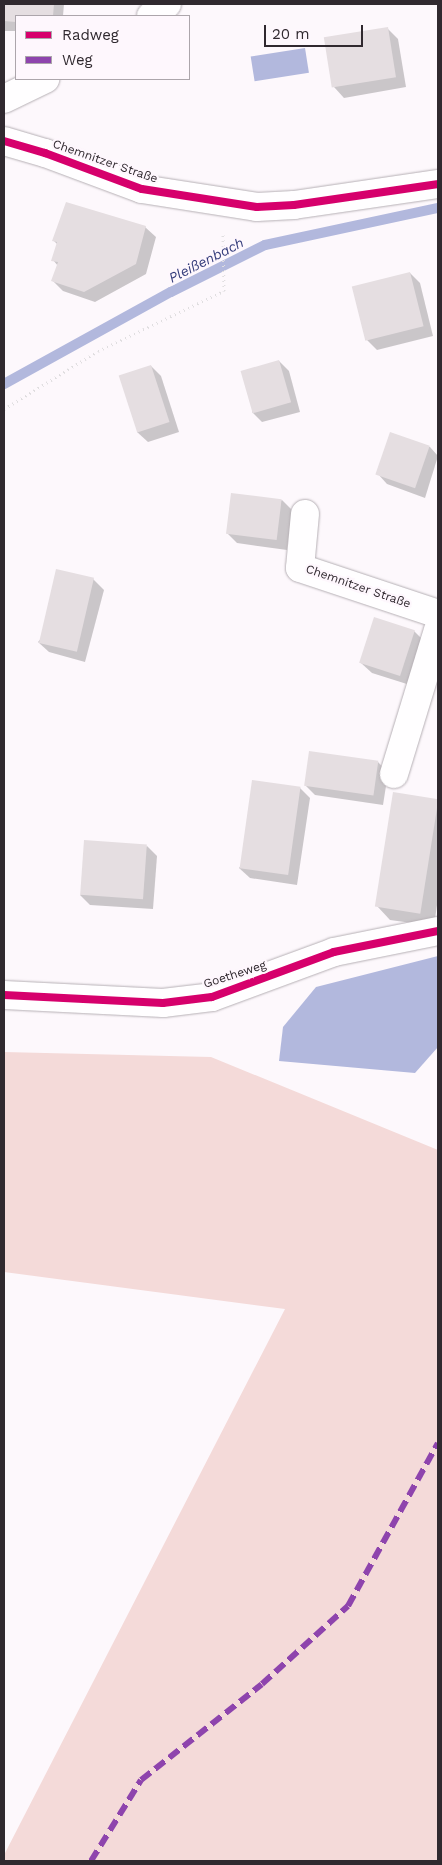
<!DOCTYPE html>
<meta charset="utf-8">
<style>
body{margin:0}
#map{position:relative;width:442px;height:1865px;overflow:hidden;background:#fdf8fc;font-family:"Work Sans",sans-serif}
div>[style]{position:absolute}
.green>*{inset:0;background:#f4dad9}
.water>*{inset:0;background:#b2b8dd;transform-origin:0 0}
.shadow>*{inset:0;background:#0003}
.stream>*{height:10px;margin:-5px;padding:0 5px;transform-origin:5px;border-radius:5px;background:#b2b8dd}
.building>*{inset:0;background:#e5dee1;transform-origin:0 0}
.path>*{height:3px;margin-top:-1.5px;transform-origin:0;background:repeating-linear-gradient(90deg,#e0dee0 0 1px,transparent 0 5px)}
.roads{filter:drop-shadow(0 0 1px #b6b0b5) drop-shadow(0 0 1px #b6b0b5)}
.minor>*{height:28px;margin:-14px;padding:0 14px;transform-origin:14px;border-radius:14px;background:#fffeff}
.quiet>*{height:6px;margin-top:-3px;transform-origin:0;background:repeating-linear-gradient(90deg,#8e44ad 0 12px,transparent 0 18px)}
.cycleway>*{height:8px;margin:-4px;padding:0 4px;transform-origin:4px;border-radius:4px;background:#d6006c}
span{translate:-50% -50%;white-space:nowrap;text-align:center;line-height:1.15;-webkit-text-stroke:4.5px #fef7fd;paint-order:stroke}
.street-label{font-size:12px;color:#30292f}
.water-label{font-size:14px;color:#333b7a;font-style:italic}
.frame{position:absolute;inset:0;border:5px solid #30292f;pointer-events:none}
.legend{position:absolute;left:15px;top:15px;width:175px;height:65px;box-sizing:border-box;background:#fef7fd;border:1px solid #aca5ab;margin:0;padding:6px 9px;list-style:none;font-size:15px;color:#30292f}
.legend li{display:flex;align-items:center;gap:10px;height:25px}
.legend b{width:25px;border:1px solid #aca5ab}
.scale{position:absolute;left:264px;top:25px;width:99px;height:22px;box-sizing:border-box;border:2px solid #30292f;border-top:0;padding-left:6px;font-size:15px;line-height:18px;white-space:nowrap;color:#30292f;-webkit-text-stroke:4px #fef7fd;paint-order:stroke}
</style>
<div id="map">
<div class="green">
<i style="clip-path:polygon(4px 1052px,211px 1057px,438px 1150px,438px 1861px,4px 1861px,4px 1855px,285px 1309px,4px 1272px)"></i>
</div>
<div class="water">
<i style="left:305px;top:48px;width:25px;height:55px;rotate:81deg"></i>
<i style="clip-path:polygon(438px 956px,438px 1047px,415px 1073px,279px 1061px,283px 1027px,316px 987px)"></i>
</div>
<div class="shadow">
<i style="clip-path:polygon(4px 4px,64px 4px,63px 16px,16px 16px,16px 31px,4px 31px)"></i>
<i style="clip-path:polygon(388px 29px,398px 39px,406px 87px,344px 98px,334px 87px)"></i>
<i style="clip-path:polygon(145px 227px,156px 237px,146px 274px,95px 302px,63px 291px,53px 281px,58px 266px,53px 260px,58px 245px,54px 241px)"></i>
<i style="clip-path:polygon(410px 273px,420px 283px,433px 336px,377px 350px,366px 339px)"></i>
<i style="clip-path:polygon(279px 361px,289px 371px,300px 412px,262px 422px,252px 412px)"></i>
<i style="clip-path:polygon(151px 366px,161px 376px,179px 432px,148px 442px,137px 432px)"></i>
<i style="clip-path:polygon(391px 433px,430px 447px,438px 456px,425px 498px,387px 484px,377px 473px)"></i>
<i style="clip-path:polygon(282px 500px,292px 510px,287px 550px,237px 543px,227px 533px)"></i>
<i style="clip-path:polygon(93px 579px,104px 590px,85px 662px,49px 652px,38px 642px)"></i>
<i style="clip-path:polygon(414px 631px,424px 641px,410px 685px,372px 673px,361px 663px)"></i>
<i style="clip-path:polygon(310px 752px,378px 762px,388px 773px,383px 805px,315px 795px,305px 785px)"></i>
<i style="clip-path:polygon(300px 788px,310px 798px,297px 885px,250px 878px,239px 868px)"></i>
<i style="clip-path:polygon(438px 800px,438px 898px,434px 926px,390px 920px,377px 906px)"></i>
<i style="clip-path:polygon(147px 846px,157px 856px,153px 909px,90px 905px,80px 895px)"></i>
</div>
<div class="stream">
<i style="left:4px;top:384px;width:191px;rotate:-28.9deg"></i>
<i style="left:171px;top:292px;width:105px;rotate:-26.6deg"></i>
<i style="left:265px;top:245px;width:177px;rotate:-12.1deg"></i>
</div>
<div class="building">
<i style="clip-path:polygon(4px 4px,54px 4px,53px 16px,16px 16px,16px 22px,4px 21px)"></i>
<i style="left:388px;top:27px;width:51px;height:65px;rotate:81deg"></i>
<i style="clip-path:polygon(66px 202px,146px 226px,136px 264px,84px 292px,51px 281px,58px 262px,51px 261px,57px 242px,52px 241px)"></i>
<i style="left:410px;top:272px;width:56px;height:60px;rotate:76deg"></i>
<i style="left:279px;top:360px;width:44px;height:40px;rotate:74deg"></i>
<i style="left:151px;top:365px;width:60px;height:34px;rotate:72deg"></i>
<i style="left:390px;top:432px;width:42px;height:45px;rotate:19deg"></i>
<i style="left:231px;top:493px;width:51px;height:41px;rotate:7deg"></i>
<i style="left:56px;top:569px;width:39px;height:76px;rotate:13deg"></i>
<i style="left:374px;top:617px;width:43px;height:48px;rotate:18deg"></i>
<i style="left:309px;top:751px;width:70px;height:35px;rotate:8deg"></i>
<i style="left:252px;top:780px;width:49px;height:89px;rotate:8deg"></i>
<i style="left:393px;top:792px;width:46px;height:116px;rotate:9deg"></i>
<i style="left:84px;top:840px;width:63px;height:55px;rotate:4deg"></i>
</div>
<div class="path">
<i style="left:4px;top:409px;width:110px;rotate:-31.7deg"></i>
<i style="left:98px;top:351px;width:140px;rotate:-25.5deg"></i>
<i style="left:224px;top:291px;width:58px;rotate:-91deg"></i>
</div>
<div class="roads">
<div class="minor">
<i style="left:151px;top:16px;width:20px;rotate:-37deg"></i>
<i style="left:4px;top:99px;width:46px;rotate:-26deg"></i>
<i style="left:4px;top:141px;width:43px;rotate:16.3deg"></i>
<i style="left:45px;top:153px;width:103px;rotate:20.4deg"></i>
<i style="left:142px;top:189px;width:116px;rotate:8.9deg"></i>
<i style="left:257px;top:207px;width:37px;rotate:-3deg"></i>
<i style="left:294px;top:205px;width:146px;rotate:-8.3deg"></i>
<i style="left:305px;top:514px;width:54px;rotate:95.3deg"></i>
<i style="left:300px;top:568px;width:145px;rotate:18.4deg"></i>
<i style="left:394px;top:774px;width:151px;rotate:-73deg"></i>
<i style="left:4px;top:995px;width:159px;rotate:2.9deg"></i>
<i style="left:163px;top:1003px;width:49px;rotate:-7deg"></i>
<i style="left:212px;top:997px;width:130px;rotate:-20.2deg"></i>
<i style="left:334px;top:952px;width:106px;rotate:-11.4deg"></i>
</div>
</div>
<div class="quiet">
<i style="left:91px;top:1861px;width:95px;rotate:-58.3deg"></i>
<i style="left:141px;top:1780px;width:154px;rotate:-38.4deg"></i>
<i style="left:262px;top:1684px;width:116px;rotate:-42.2deg"></i>
<i style="left:348px;top:1606px;width:186px;rotate:-61.1deg"></i>
</div>
<div class="cycleway">
<i style="left:4px;top:141px;width:43px;rotate:16.3deg"></i>
<i style="left:45px;top:153px;width:103px;rotate:20.4deg"></i>
<i style="left:142px;top:189px;width:116px;rotate:8.9deg"></i>
<i style="left:257px;top:207px;width:37px;rotate:-3deg"></i>
<i style="left:294px;top:205px;width:146px;rotate:-8.3deg"></i>
<i style="left:4px;top:995px;width:159px;rotate:2.9deg"></i>
<i style="left:163px;top:1003px;width:49px;rotate:-7deg"></i>
<i style="left:212px;top:997px;width:130px;rotate:-20.2deg"></i>
<i style="left:334px;top:952px;width:106px;rotate:-11.4deg"></i>
</div>
<div class="street-label">
<span style="left:105px;top:162px;rotate:19deg">Chemnitzer Straße</span>
<span style="left:358px;top:587px;rotate:19deg">Chemnitzer Straße</span>
<span style="left:235px;top:975px;rotate:-18deg">Goetheweg</span>
</div>
<div class="water-label">
<span style="left:206px;top:260px;rotate:-27deg">Pleißenbach</span>
</div>
<div class="frame"></div>
<ul class="legend">
<li><b style="height:6px;background:#d6006c"></b>Radweg</li>
<li><b style="height:6px;background:#8e44ad"></b>Weg</li>
</ul>
<div class="scale">20 m</div>
</div>
